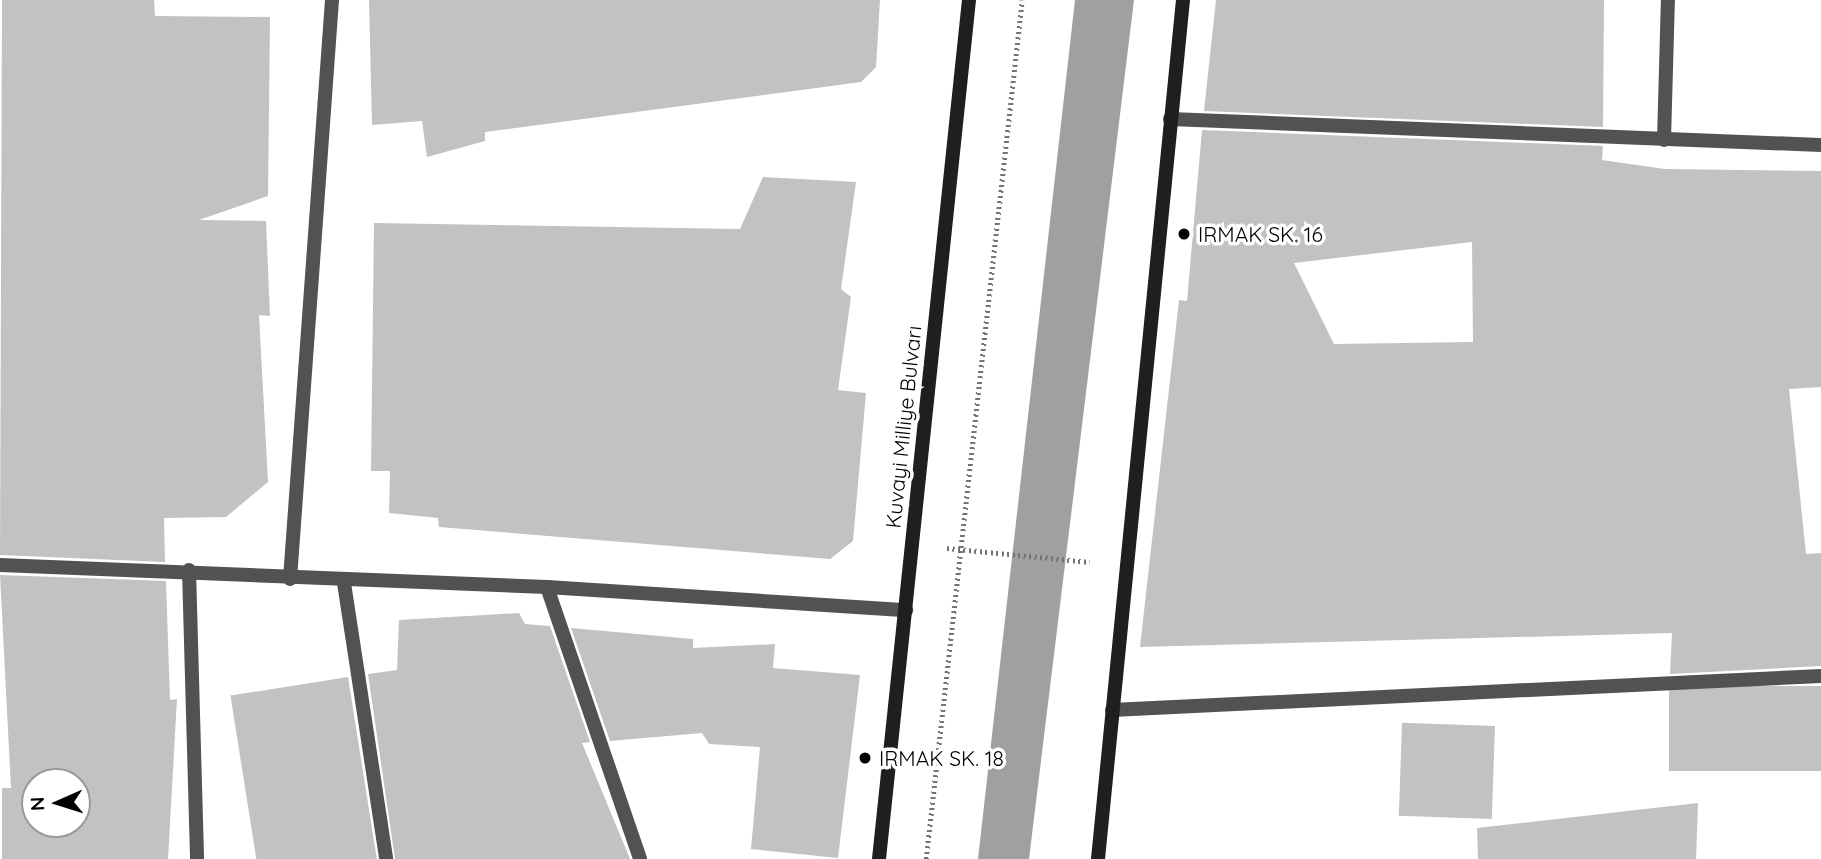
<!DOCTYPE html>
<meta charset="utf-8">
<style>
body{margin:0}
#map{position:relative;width:1821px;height:859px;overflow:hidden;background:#fff;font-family:Quicksand,sans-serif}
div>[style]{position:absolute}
.water>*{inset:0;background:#a0a0a0}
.building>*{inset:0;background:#c2c2c2;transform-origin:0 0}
.path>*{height:4.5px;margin-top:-2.25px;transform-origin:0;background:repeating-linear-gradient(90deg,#747474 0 2px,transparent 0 5.5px)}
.street>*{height:14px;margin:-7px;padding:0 7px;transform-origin:7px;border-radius:7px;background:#525252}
.secondary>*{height:14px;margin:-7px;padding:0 7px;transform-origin:7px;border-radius:7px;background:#1f1f1f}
.dots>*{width:19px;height:19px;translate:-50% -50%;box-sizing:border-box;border:4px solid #fff;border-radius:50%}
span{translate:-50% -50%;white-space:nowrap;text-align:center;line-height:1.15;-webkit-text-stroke:7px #fff;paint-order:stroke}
.poi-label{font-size:21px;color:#000}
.left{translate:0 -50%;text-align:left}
.street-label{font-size:21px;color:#000}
.north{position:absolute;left:21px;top:768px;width:70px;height:70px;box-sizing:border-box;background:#fff;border:2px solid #999;border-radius:50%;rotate:267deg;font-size:19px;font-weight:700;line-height:28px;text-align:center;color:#000}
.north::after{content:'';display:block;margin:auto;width:24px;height:32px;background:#000;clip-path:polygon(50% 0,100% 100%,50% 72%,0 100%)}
</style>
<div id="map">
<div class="water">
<i style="clip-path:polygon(1075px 0,1134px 0,1029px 859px,978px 859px)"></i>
</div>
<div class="building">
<i style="clip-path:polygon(2px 0,154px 0,155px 16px,270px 17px,268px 196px,199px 220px,266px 221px,270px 316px,259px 315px,268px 482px,226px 517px,164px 518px,165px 562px,0 555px)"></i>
<i style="clip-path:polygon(369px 0,880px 0,876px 67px,861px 82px,485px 132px,485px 141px,427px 157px,422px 121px,372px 125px)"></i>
<i style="clip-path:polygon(1216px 0,1604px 0,1603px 127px,1204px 111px)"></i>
<i style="clip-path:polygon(evenodd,1202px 130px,1603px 146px,1602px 160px,1665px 169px,1821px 171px,1821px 387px,1789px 389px,1806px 554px,1821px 553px,1821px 666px,1670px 674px,1672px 633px,1140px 647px,1179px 300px,1187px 301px,1202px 130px,1472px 242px,1473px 342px,1334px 344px,1294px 263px,1472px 242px)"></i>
<i style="clip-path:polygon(763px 177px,856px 182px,841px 289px,851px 297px,838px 390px,866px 393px,853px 541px,830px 559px,439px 527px,438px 518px,389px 513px,390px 471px,371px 471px,374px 223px,740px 229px)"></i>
<i style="clip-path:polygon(evenodd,0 575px,166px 581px,170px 700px,177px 699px,168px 859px,2px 859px,2px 788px,11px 788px,0 575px,35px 782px,77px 782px,77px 824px,35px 824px,35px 782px)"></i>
<i style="clip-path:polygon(519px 613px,525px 624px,550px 626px,590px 742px,582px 743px,630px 859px,395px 859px,368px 674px,397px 670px,399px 620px)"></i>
<i style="clip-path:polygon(571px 628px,693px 639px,693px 648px,775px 644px,773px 668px,860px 675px,838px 858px,751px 849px,760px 747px,709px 744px,702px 733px,610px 741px)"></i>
<i style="left:348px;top:677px;width:184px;height:119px;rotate:81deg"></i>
<i style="left:1821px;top:686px;width:85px;height:152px;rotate:90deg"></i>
<i style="left:1495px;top:726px;width:93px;height:93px;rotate:92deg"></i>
<i style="clip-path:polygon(1698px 803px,1696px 859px,1478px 859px,1477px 828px)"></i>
</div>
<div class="path">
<i style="left:947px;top:548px;width:143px;rotate:5.6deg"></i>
<i style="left:926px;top:859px;width:864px;rotate:-83.62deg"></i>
</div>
<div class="street">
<i style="left:1170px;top:119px;width:652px;rotate:2.29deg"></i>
<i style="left:1664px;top:140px;width:140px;rotate:-88.4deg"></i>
<i style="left:0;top:565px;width:547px;rotate:2.3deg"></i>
<i style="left:547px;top:587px;width:360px;rotate:3.7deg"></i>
<i style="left:189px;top:570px;width:289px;rotate:88.4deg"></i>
<i style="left:290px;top:579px;width:581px;rotate:-85.85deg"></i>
<i style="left:344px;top:583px;width:279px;rotate:81.3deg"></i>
<i style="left:547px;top:587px;width:287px;rotate:71.1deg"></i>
<i style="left:1112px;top:710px;width:710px;rotate:-2.75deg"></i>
</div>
<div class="secondary">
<i style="left:879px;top:859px;width:864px;rotate:-84.02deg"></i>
<i style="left:1098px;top:859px;width:863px;rotate:-84.35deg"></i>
</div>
<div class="dots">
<i style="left:1184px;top:234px;background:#000"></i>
<i style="left:865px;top:758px;background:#000"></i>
</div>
<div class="poi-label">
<span class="left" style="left:1198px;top:234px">IRMAK SK. 16</span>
<span class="left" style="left:879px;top:758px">IRMAK SK. 18</span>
</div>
<div class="street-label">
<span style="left:903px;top:427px;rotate:-84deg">Kuvayi Milliye Bulvarı</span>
</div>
<div class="north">N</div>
</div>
